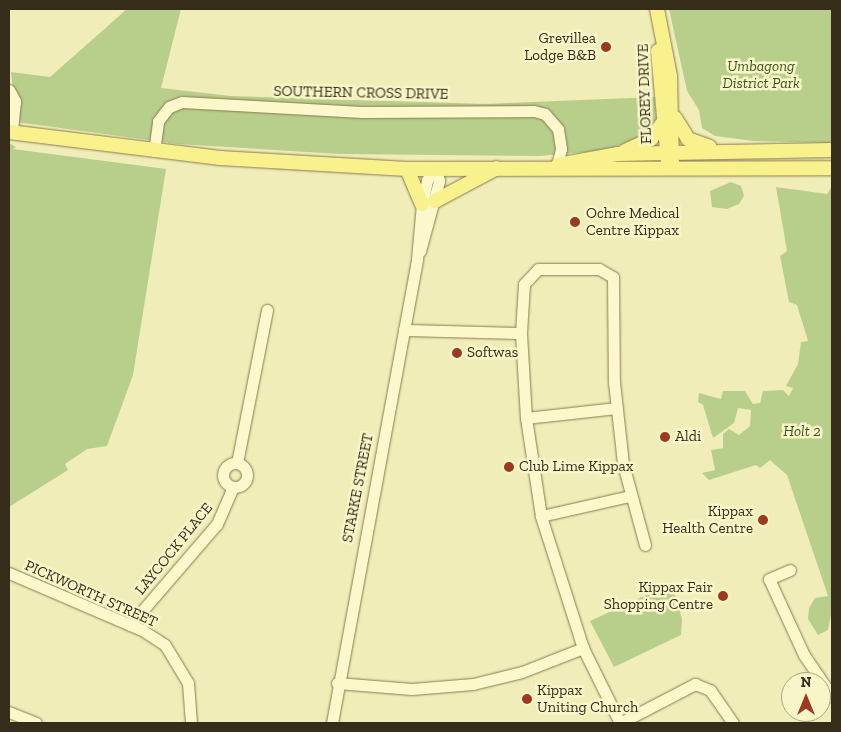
<!DOCTYPE html>
<style>
body{margin:0}
#map{position:relative;width:841px;height:732px;overflow:hidden;background:#f1edb8;font-family:"Zilla Slab",serif}
div>[style]{position:absolute}
.green>*{inset:0;background:#b8cf8c}
.roads{filter:drop-shadow(0 0 1px #887b52) drop-shadow(0 0 1px #887b52)}
.minor>*{height:11px;margin:-5.5px;padding:0 5.5px;transform-origin:5.5px;border-radius:5.5px;background:#fcf8cb}
.minor>.ring{margin:-5.5px;padding:0;box-sizing:content-box;background:none;border:11px solid #fcf8cb;border-radius:50%}
.major>*{height:14px;margin:-7px;padding:0 7px;transform-origin:7px;border-radius:7px;background:#f9f18b}
.dots>*{width:14px;height:14px;translate:-50% -50%;box-sizing:border-box;border:2px solid #f8f5c8;border-radius:50%}
span{translate:-50% -50%;white-space:nowrap;text-align:center;line-height:1.15;-webkit-text-stroke:5px #f8f5c8;paint-order:stroke}
.poi-label{font-size:15px;color:#352d19}
.right{translate:-100% -50%;text-align:right}
.left{translate:0 -50%;text-align:left}
.park-label{font-size:15px;color:#39531e;font-style:italic}
.street-label{font-size:15px;color:#352d19}
.frame{position:absolute;inset:0;border:10px solid #352d19;pointer-events:none}
.north{position:absolute;left:781px;top:672px;width:50px;height:50px;box-sizing:border-box;background:#f8f5c8;border:1px solid #aaa582;border-radius:50%;rotate:0deg;font-size:14px;font-weight:700;line-height:20px;text-align:center;color:#352d19}
.north::after{content:'';display:block;margin:auto;width:18px;height:22px;background:#9b3a1e;clip-path:polygon(50% 0,100% 100%,50% 72%,0 100%)}
</style>
<div id="map">
<div class="green">
<i style="clip-path:polygon(127px 9px,181px 9px,161px 88px,231px 96px,485px 104px,655px 97px,656px 122px,643px 136px,607px 150px,540px 156px,340px 154px,178px 144px,9px 121px,9px 90px,14px 98px,11px 72px,50px 77px)"></i>
<i style="clip-path:polygon(669px 9px,832px 9px,832px 143px,754px 141px,715px 136px,702px 128px,699px 110px,687px 91px)"></i>
<i style="clip-path:polygon(9px 143px,16px 147px,13px 149px,166px 169px,133px 375px,107px 446px,87px 449px,65px 464px,68px 470px,9px 507px)"></i>
<i style="clip-path:polygon(731px 182px,741px 186px,744px 196px,739px 204px,727px 209px,712px 207px,710px 191px)"></i>
<i style="clip-path:polygon(832px 186px,832px 609px,828px 630px,818px 635px,808px 619px,809px 608px,815px 598px,828px 596px,787px 475px,770px 460px,760px 468px,756px 465px,709px 480px,702px 473px,715px 470px,711px 450px,723px 448px,723px 434px,729px 429px,739px 435px,750px 426px,751px 410px,738px 408px,734px 423px,713px 438px,703px 405px,698px 402px,699px 393px,721px 399px,723px 391px,745px 391px,753px 404px,760px 403px,763px 391px,783px 390px,789px 396px,793px 388px,786px 386px,798px 364px,801px 342px,808px 341px,797px 305px,789px 302px,780px 256px,787px 251px,776px 187px,827px 194px)"></i>
<i style="clip-path:polygon(672px 583px,682px 619px,681px 635px,614px 667px,590px 621px)"></i>
</div>
<div class="roads">
<div class="minor">
<i style="left:9px;top:90px;width:13px;rotate:61deg"></i>
<i style="left:15px;top:101px;width:31px;rotate:96deg"></i>
<i style="left:154px;top:151px;width:30px;rotate:-82deg"></i>
<i style="left:158px;top:121px;width:18px;rotate:-52deg"></i>
<i style="left:169px;top:107px;width:14px;rotate:-21deg"></i>
<i style="left:182px;top:102px;width:180px;rotate:3.2deg"></i>
<i style="left:362px;top:112px;width:172px;rotate:-0.3deg"></i>
<i style="left:534px;top:111px;width:11px;rotate:15deg"></i>
<i style="left:545px;top:114px;width:20px;rotate:49deg"></i>
<i style="left:558px;top:129px;width:20px;rotate:81deg"></i>
<i style="left:561px;top:149px;width:16px;rotate:104deg"></i>
<i style="left:420px;top:251px;width:73px;rotate:-74.8deg"></i>
<i style="left:439px;top:181px;width:13px;rotate:-103deg"></i>
<i style="left:404px;top:330px;width:117px;rotate:1.5deg"></i>
<i style="left:526px;top:418px;width:91px;rotate:-6.3deg"></i>
<i class="ring" style="left:223px;top:463px;width:13px;height:13px"></i>
<i style="left:237px;top:463px;width:156px;rotate:-78.9deg"></i>
<i style="left:541px;top:516px;width:91px;rotate:-12.7deg"></i>
<i style="left:790px;top:570px;width:23px;rotate:157deg"></i>
<i style="left:769px;top:579px;width:84px;rotate:65.3deg"></i>
<i style="left:804px;top:655px;width:50px;rotate:55.7deg"></i>
<i style="left:9px;top:573px;width:145px;rotate:23.2deg"></i>
<i style="left:142px;top:630px;width:27px;rotate:33deg"></i>
<i style="left:165px;top:645px;width:44px;rotate:58.8deg"></i>
<i style="left:188px;top:683px;width:40px;rotate:85.7deg"></i>
<i style="left:130px;top:625px;width:133px;rotate:-49.3deg"></i>
<i style="left:217px;top:524px;width:40px;rotate:-66.6deg"></i>
<i style="left:337px;top:683px;width:75px;rotate:4.6deg"></i>
<i style="left:412px;top:689px;width:61px;rotate:-4.7deg"></i>
<i style="left:473px;top:684px;width:50px;rotate:-13.8deg"></i>
<i style="left:522px;top:672px;width:66px;rotate:-21.5deg"></i>
<i style="left:9px;top:712px;width:29px;rotate:22deg"></i>
<i style="left:332px;top:723px;width:472px;rotate:-79.6deg"></i>
<i style="left:417px;top:259px;width:55px;rotate:-84.8deg"></i>
<i style="left:422px;top:204px;width:25px;rotate:-78deg"></i>
<i style="left:427px;top:180px;width:15px;rotate:-53deg"></i>
<i style="left:620px;top:723px;width:84px;rotate:-116.3deg"></i>
<i style="left:583px;top:648px;width:139px;rotate:-107.7deg"></i>
<i style="left:541px;top:516px;width:99px;rotate:-98.7deg"></i>
<i style="left:526px;top:418px;width:85px;rotate:-93.4deg"></i>
<i style="left:521px;top:333px;width:49px;rotate:-86.5deg"></i>
<i style="left:524px;top:284px;width:21px;rotate:-47deg"></i>
<i style="left:538px;top:269px;width:61px"></i>
<i style="left:599px;top:269px;width:16px;rotate:30deg"></i>
<i style="left:613px;top:277px;width:105px;rotate:89.5deg"></i>
<i style="left:614px;top:382px;width:82px;rotate:83.7deg"></i>
<i style="left:623px;top:464px;width:84px;rotate:74.8deg"></i>
<i style="left:620px;top:723px;width:85px;rotate:-27.5deg"></i>
<i style="left:695px;top:684px;width:16px;rotate:22deg"></i>
<i style="left:710px;top:690px;width:40px;rotate:55.1deg"></i>
</div>
<div class="major">
<i style="left:657px;top:9px;width:68px;rotate:79deg"></i>
<i style="left:670px;top:76px;width:85px;rotate:88.7deg"></i>
<i style="left:658px;top:51px;width:110px;rotate:84.8deg"></i>
<i style="left:675px;top:118px;width:25px;rotate:58deg"></i>
<i style="left:688px;top:139px;width:23px;rotate:20deg"></i>
<i style="left:9px;top:132px;width:213px;rotate:7deg"></i>
<i style="left:220px;top:158px;width:187px;rotate:3.4deg"></i>
<i style="left:407px;top:169px;width:425px;rotate:-0.1deg"></i>
<i style="left:625px;top:151px;width:29px;rotate:-25deg"></i>
<i style="left:651px;top:139px;width:19px;rotate:-54deg"></i>
<i style="left:558px;top:165px;width:61px;rotate:-10.4deg"></i>
<i style="left:618px;top:154px;width:214px;rotate:-1.1deg"></i>
<i style="left:407px;top:169px;width:38px;rotate:67deg"></i>
<i style="left:435px;top:201px;width:70px;rotate:-28deg"></i>
</div>
</div>
<div class="dots">
<i style="left:606px;top:47px;background:#9b3a1e"></i>
<i style="left:575px;top:222px;background:#9b3a1e"></i>
<i style="left:457px;top:353px;background:#9b3a1e"></i>
<i style="left:665px;top:437px;background:#9b3a1e"></i>
<i style="left:509px;top:467px;background:#9b3a1e"></i>
<i style="left:763px;top:520px;background:#9b3a1e"></i>
<i style="left:723px;top:596px;background:#9b3a1e"></i>
<i style="left:527px;top:699px;background:#9b3a1e"></i>
</div>
<div class="poi-label">
<span class="right" style="left:596px;top:47px">Grevillea<br>Lodge B&amp;B</span>
<span class="left" style="left:586px;top:222px">Ochre Medical<br>Centre Kippax</span>
<span class="left" style="left:467px;top:353px">Softwas</span>
<span class="left" style="left:675px;top:437px">Aldi</span>
<span class="left" style="left:519px;top:467px">Club Lime Kippax</span>
<span class="right" style="left:753px;top:520px">Kippax<br>Health Centre</span>
<span class="right" style="left:713px;top:596px">Kippax Fair<br>Shopping Centre</span>
<span class="left" style="left:537px;top:699px">Kippax<br>Uniting Church</span>
</div>
<div class="park-label">
<span style="left:761px;top:75px">Umbagong<br>District Park</span>
<span style="left:802px;top:432px">Holt 2</span>
</div>
<div class="street-label">
<span style="left:361px;top:93px;rotate:1deg">SOUTHERN CROSS DRIVE</span>
<span style="left:645px;top:94px;rotate:-92deg">FLOREY DRIVE</span>
<span style="left:358px;top:488px;rotate:-79deg">STARKE STREET</span>
<span style="left:174px;top:549px;rotate:-51deg">LAYCOCK PLACE</span>
<span style="left:91px;top:594px;rotate:24deg">PICKWORTH STREET</span>
</div>
<div class="frame"></div>
<div class="north">N</div>
</div>
